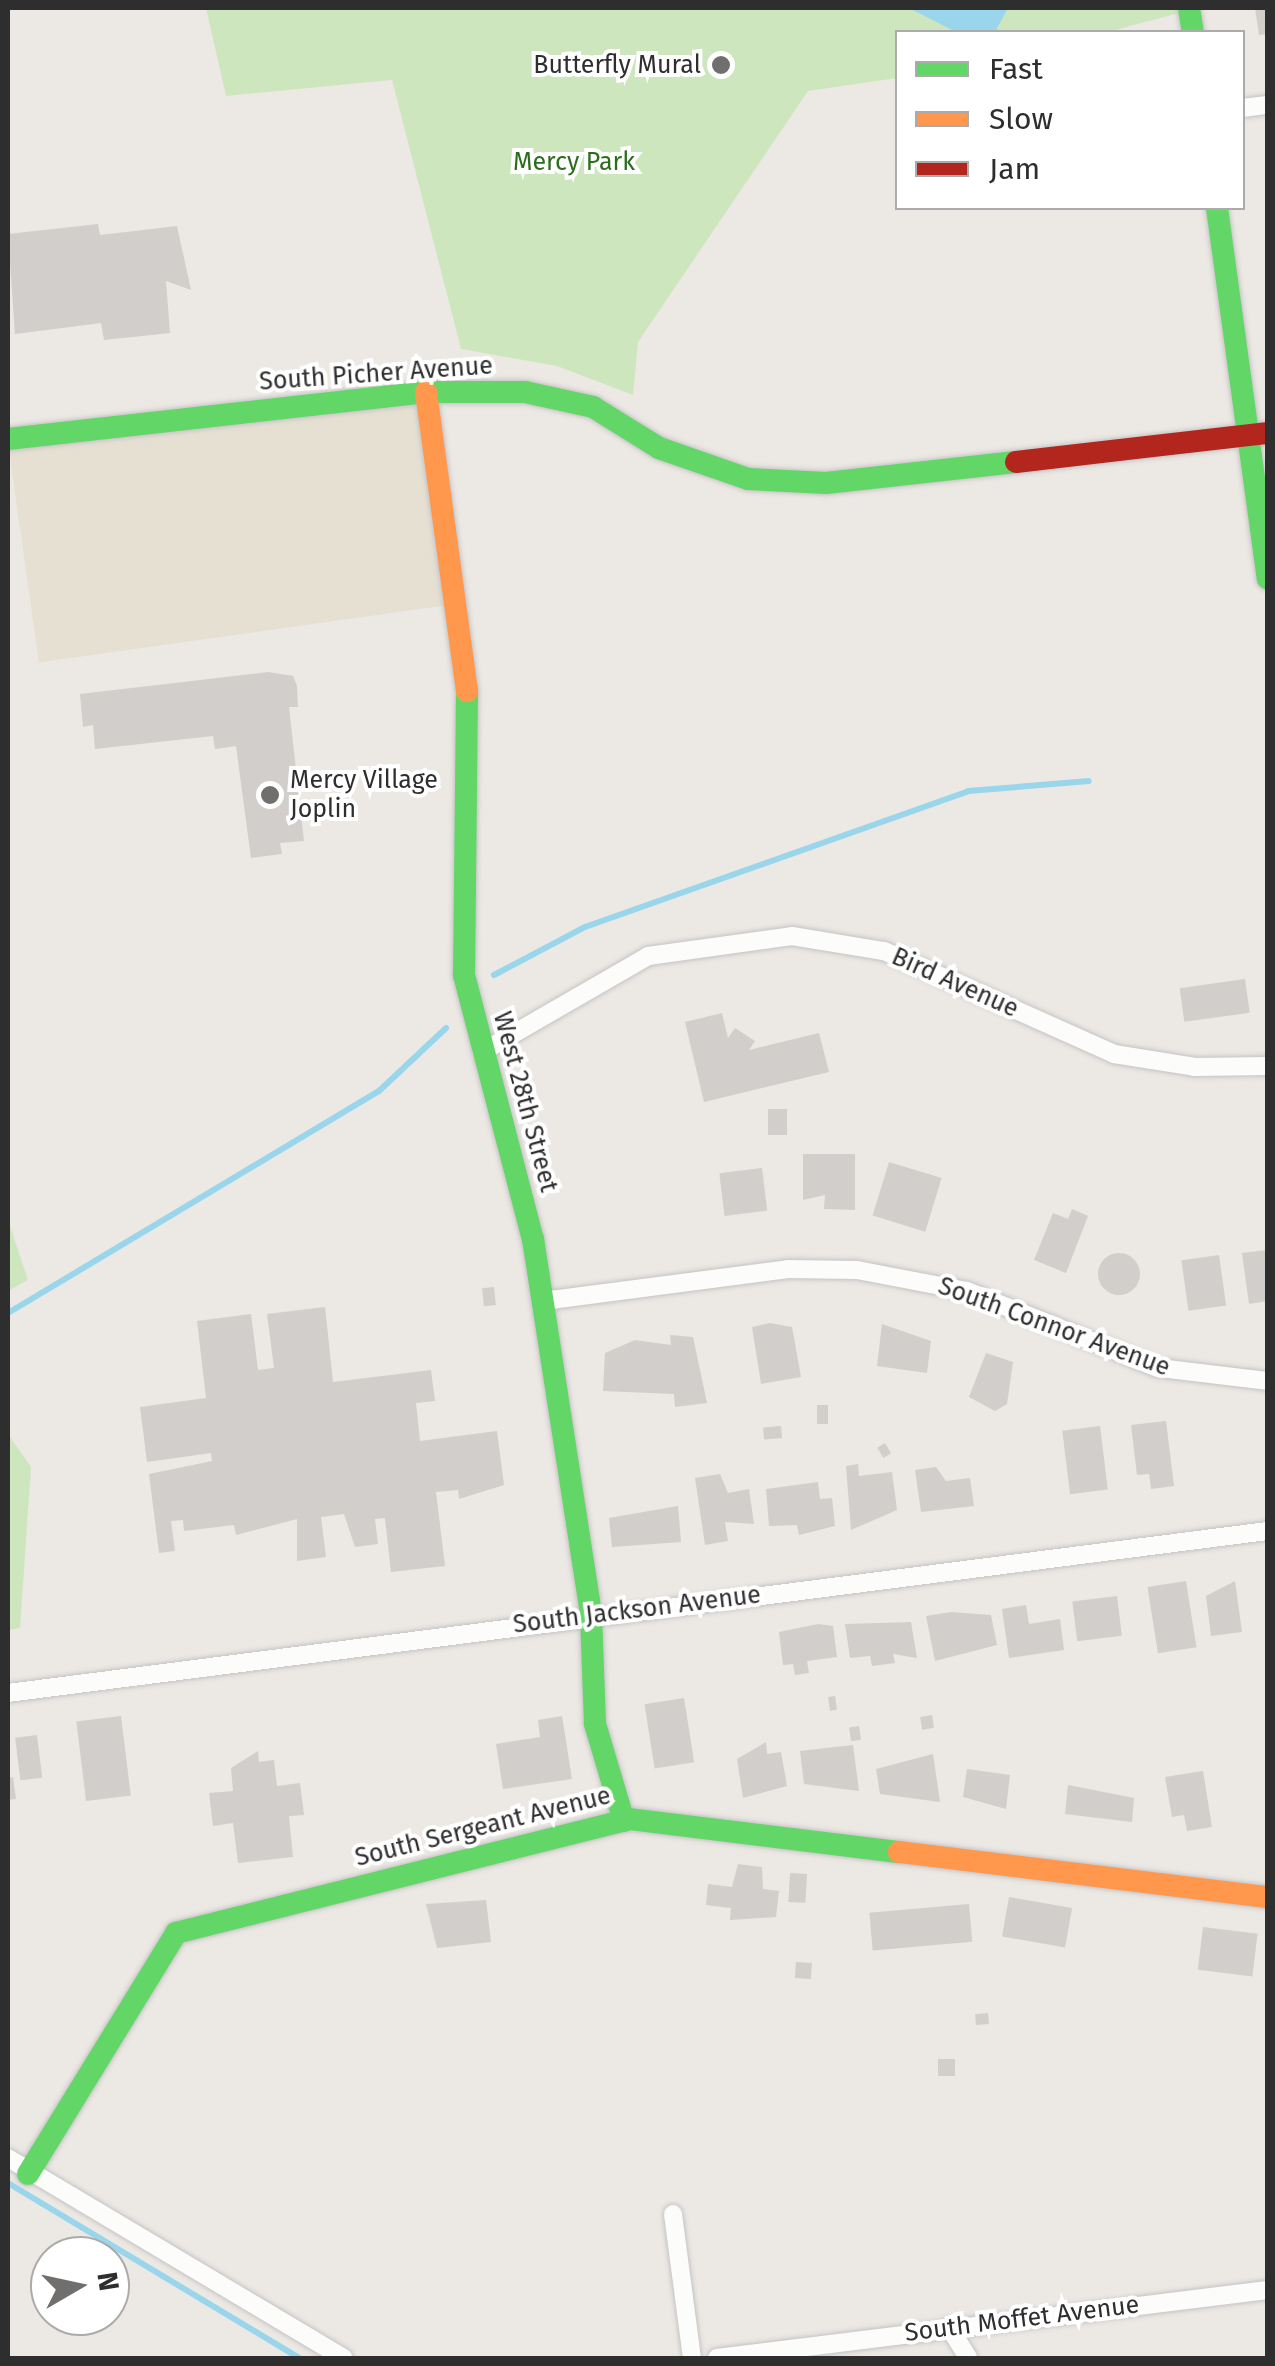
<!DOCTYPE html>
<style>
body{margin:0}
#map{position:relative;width:1275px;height:2366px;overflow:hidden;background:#ece8e4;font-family:"Fira Sans",sans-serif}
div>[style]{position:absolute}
.education>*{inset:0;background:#e6e0d3;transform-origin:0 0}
.green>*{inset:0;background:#cee6be}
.water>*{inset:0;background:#99d6ec}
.stream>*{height:6px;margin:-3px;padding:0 3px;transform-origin:3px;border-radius:3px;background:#99d6ec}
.building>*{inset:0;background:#d1cecb;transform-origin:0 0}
.round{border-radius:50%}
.roads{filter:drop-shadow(0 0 2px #c5c4c5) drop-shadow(0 0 2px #c5c4c5)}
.street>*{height:18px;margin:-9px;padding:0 9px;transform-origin:9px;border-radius:9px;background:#fcfcfb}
.fast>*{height:22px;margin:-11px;padding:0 11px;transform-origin:11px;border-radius:11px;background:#63d668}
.slow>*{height:22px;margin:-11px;padding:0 11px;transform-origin:11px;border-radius:11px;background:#ff974d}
.jam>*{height:22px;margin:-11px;padding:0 11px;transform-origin:11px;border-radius:11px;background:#b3261e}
.dots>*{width:28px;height:28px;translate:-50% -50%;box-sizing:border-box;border:5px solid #fff;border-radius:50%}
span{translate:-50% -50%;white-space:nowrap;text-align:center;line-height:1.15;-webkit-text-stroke:8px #fff;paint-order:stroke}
.poi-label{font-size:25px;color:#2e2e2e}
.right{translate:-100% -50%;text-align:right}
.left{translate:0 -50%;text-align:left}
.park-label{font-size:25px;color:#2c6e1b}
.street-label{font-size:25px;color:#2e2e2e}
.frame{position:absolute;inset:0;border:10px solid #2e2e2e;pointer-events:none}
.legend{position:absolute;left:895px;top:30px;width:350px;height:180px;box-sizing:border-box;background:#fff;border:2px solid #ababab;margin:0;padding:12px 18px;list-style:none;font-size:30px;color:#2e2e2e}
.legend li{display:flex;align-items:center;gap:20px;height:50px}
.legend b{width:50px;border:2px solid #ababab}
.north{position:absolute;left:30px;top:2236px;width:100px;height:100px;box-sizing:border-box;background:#fff;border:2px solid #ababab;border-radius:50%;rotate:81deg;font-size:28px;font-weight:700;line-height:40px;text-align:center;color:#2e2e2e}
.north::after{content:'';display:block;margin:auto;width:35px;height:45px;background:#706f6e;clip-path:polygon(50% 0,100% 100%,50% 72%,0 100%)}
</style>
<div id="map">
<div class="education">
<i style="left:426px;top:392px;width:214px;height:421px;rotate:82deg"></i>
</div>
<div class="green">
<i style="clip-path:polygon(206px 8px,1189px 8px,1190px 10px,1108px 32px,898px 32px,897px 78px,808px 91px,638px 342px,633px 395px,557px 366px,461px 349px,392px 80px,226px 96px)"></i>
<i style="clip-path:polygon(8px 1220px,28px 1280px,8px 1291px)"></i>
<i style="clip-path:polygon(8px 1434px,31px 1467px,20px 1628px,8px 1630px)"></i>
</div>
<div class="water">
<i style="clip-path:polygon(909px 8px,1008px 8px,995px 32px,956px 32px)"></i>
</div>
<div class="stream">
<i style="left:494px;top:975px;width:103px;rotate:-27.8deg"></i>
<i style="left:585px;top:927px;width:406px;rotate:-19.5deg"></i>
<i style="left:968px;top:791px;width:121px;rotate:-4.7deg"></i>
<i style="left:8px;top:1313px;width:432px;rotate:-30.9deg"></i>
<i style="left:379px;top:1091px;width:92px;rotate:-43.2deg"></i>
<i style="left:8px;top:2183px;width:340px;rotate:31deg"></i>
</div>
<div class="building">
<i style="clip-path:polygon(1255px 8px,1268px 8px,1268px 34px,1259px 35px)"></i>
<i style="clip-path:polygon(98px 224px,100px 235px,177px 226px,191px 290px,166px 281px,170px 333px,104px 340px,101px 323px,15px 334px,8px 234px)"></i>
<i style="clip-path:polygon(268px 672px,293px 676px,297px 686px,298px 707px,289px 707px,304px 841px,280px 843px,282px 854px,251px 858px,236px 746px,215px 749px,213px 736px,95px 749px,93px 725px,83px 727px,80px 694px)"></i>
<i style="left:1245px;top:979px;width:34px;height:66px;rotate:82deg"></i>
<i style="clip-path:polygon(722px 1013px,728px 1038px,735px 1028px,755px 1041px,749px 1050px,819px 1033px,829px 1072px,704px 1102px,685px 1022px)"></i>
<i style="left:787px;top:1109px;width:26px;height:19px;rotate:90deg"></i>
<i style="clip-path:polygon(803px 1154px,855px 1154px,855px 1210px,824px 1209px,825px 1195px,803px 1200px)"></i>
<i style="left:889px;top:1162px;width:55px;height:56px;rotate:17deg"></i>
<i style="left:762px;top:1168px;width:43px;height:43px;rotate:83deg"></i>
<i style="clip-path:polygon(1072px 1209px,1088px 1216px,1066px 1273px,1034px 1260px,1053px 1213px,1068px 1219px)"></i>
<i style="clip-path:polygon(1268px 1250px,1268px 1301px,1249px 1304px,1242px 1253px)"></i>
<i class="round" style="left:1098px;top:1253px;width:42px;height:42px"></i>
<i style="left:1219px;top:1255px;width:51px;height:38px;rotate:82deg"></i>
<i style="left:494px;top:1287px;width:18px;height:12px;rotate:84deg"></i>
<i style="clip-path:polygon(325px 1307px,333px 1382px,431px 1370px,435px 1401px,416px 1403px,420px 1441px,497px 1431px,504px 1485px,459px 1499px,458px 1490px,436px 1492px,445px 1566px,391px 1572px,385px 1518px,375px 1519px,378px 1544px,355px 1547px,344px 1514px,321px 1517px,326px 1557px,297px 1561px,297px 1519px,236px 1535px,234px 1525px,184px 1531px,183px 1520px,171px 1521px,175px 1551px,159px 1553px,149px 1474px,212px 1461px,211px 1453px,147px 1462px,140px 1407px,206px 1398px,197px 1321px,251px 1314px,258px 1370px,274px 1368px,267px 1314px)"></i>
<i style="clip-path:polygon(770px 1323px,792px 1327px,801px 1377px,761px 1384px,752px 1327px)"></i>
<i style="clip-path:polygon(882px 1324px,931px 1341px,927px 1373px,877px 1366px)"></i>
<i style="clip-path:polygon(670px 1335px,693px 1337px,707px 1403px,675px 1407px,674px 1394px,603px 1391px,605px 1353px,635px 1340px,671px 1345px)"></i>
<i style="clip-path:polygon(986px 1353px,1013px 1362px,1007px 1404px,995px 1411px,969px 1397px)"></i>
<i style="left:817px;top:1405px;width:11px;height:19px"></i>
<i style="clip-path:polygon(1166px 1421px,1174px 1486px,1151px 1489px,1149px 1474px,1137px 1475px,1131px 1425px)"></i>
<i style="left:781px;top:1426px;width:12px;height:18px;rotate:85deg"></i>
<i style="left:1100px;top:1426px;width:64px;height:38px;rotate:83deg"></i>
<i style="left:885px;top:1443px;width:12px;height:9px;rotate:59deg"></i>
<i style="clip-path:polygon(858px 1464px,859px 1476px,892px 1472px,897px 1510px,851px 1530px,846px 1466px)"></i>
<i style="clip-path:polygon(936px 1467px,946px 1481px,970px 1478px,974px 1506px,921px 1512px,915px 1470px)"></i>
<i style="clip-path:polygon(720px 1474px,728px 1493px,749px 1489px,754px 1524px,725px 1522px,728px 1541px,705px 1545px,695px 1478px)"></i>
<i style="clip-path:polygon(818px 1482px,820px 1499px,832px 1498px,835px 1526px,799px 1535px,797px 1525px,769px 1526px,766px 1489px)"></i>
<i style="clip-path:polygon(678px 1506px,681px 1542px,612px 1547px,609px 1518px)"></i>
<i style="left:1186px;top:1581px;width:67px;height:39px;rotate:81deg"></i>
<i style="clip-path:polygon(1235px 1581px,1242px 1632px,1211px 1636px,1206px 1596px)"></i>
<i style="left:1117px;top:1596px;width:40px;height:45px;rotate:83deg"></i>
<i style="clip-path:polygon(1026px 1605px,1029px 1624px,1060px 1619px,1064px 1650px,1009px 1658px,1002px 1609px)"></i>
<i style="clip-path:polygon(951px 1612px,991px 1615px,997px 1645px,935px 1661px,926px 1616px)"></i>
<i style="clip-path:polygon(911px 1622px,917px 1658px,893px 1654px,895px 1663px,872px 1666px,870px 1656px,850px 1658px,845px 1624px)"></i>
<i style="clip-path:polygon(818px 1624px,833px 1626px,837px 1657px,807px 1661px,809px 1673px,795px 1675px,793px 1664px,783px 1665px,779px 1632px)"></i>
<i style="left:835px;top:1696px;width:14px;height:7px;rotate:82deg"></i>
<i style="left:684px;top:1698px;width:65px;height:40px;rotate:81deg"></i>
<i style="left:932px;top:1715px;width:13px;height:12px;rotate:81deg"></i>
<i style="left:121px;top:1716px;width:80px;height:45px;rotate:83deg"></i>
<i style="clip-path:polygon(562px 1716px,572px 1779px,503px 1789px,496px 1744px,540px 1737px,538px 1720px)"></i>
<i style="left:859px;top:1726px;width:14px;height:10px;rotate:82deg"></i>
<i style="left:37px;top:1735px;width:43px;height:22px;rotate:83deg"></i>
<i style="clip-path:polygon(766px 1742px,767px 1754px,781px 1752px,787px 1786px,743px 1798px,737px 1759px)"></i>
<i style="clip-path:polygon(853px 1745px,859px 1791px,804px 1784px,800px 1751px)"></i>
<i style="clip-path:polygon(258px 1751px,259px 1762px,274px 1760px,277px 1786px,300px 1783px,304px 1815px,289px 1816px,293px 1857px,238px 1863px,233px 1823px,213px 1826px,209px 1793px,233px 1791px,231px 1768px)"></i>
<i style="clip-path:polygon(933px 1754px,940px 1802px,880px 1794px,876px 1769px)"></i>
<i style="clip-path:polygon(967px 1769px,1010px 1775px,1006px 1809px,963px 1797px)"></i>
<i style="clip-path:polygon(1203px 1771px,1212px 1827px,1187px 1831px,1184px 1815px,1172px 1817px,1165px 1777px)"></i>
<i style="clip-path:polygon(13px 1777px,16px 1799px,8px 1800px,8px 1778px)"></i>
<i style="clip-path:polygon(1068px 1785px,1134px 1798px,1132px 1822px,1065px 1814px)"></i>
<i style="clip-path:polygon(738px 1864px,762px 1867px,763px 1889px,779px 1891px,776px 1917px,730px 1920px,731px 1908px,706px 1905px,708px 1884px,732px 1887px)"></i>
<i style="left:790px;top:1873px;width:17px;height:29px;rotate:3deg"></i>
<i style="left:1009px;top:1897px;width:64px;height:40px;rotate:10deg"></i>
<i style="clip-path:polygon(486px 1900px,491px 1942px,437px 1948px,426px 1904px)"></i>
<i style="left:969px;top:1904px;width:38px;height:100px;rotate:85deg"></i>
<i style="left:1203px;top:1927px;width:55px;height:43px;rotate:7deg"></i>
<i style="left:796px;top:1962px;width:16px;height:16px;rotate:4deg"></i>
<i style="left:988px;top:2013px;width:11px;height:13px;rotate:85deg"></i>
<i style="left:938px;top:2059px;width:17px;height:17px"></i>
</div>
<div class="roads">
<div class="street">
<i style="left:1242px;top:108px;width:26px;rotate:-7deg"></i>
<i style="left:482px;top:1052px;width:192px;rotate:-30deg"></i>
<i style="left:648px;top:956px;width:145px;rotate:-7.9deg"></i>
<i style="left:792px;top:936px;width:93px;rotate:9.3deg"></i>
<i style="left:884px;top:951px;width:252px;rotate:24.1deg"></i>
<i style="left:1114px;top:1054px;width:82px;rotate:9.1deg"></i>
<i style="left:1195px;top:1067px;width:73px;rotate:-0.8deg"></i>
<i style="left:543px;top:1301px;width:247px;rotate:-7.4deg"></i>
<i style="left:788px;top:1269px;width:69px;rotate:0.8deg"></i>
<i style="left:857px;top:1270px;width:112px;rotate:10.8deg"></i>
<i style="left:967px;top:1291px;width:207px;rotate:21.9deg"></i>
<i style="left:1159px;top:1368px;width:110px;rotate:6.8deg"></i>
<i style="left:8px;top:1693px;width:1270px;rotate:-7.33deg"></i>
<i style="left:8px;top:2158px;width:391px;rotate:30.8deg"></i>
<i style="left:673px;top:2214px;width:145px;rotate:82.5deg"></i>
<i style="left:949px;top:2327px;width:36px;rotate:58deg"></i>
<i style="left:717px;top:2358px;width:555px;rotate:-7.04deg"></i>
</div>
<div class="fast">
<i style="left:1189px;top:8px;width:24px;rotate:81deg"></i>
<i style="left:1217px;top:208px;width:374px;rotate:82.2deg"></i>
<i style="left:8px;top:439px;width:421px;rotate:-6.4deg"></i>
<i style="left:426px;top:392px;width:99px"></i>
<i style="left:525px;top:392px;width:70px;rotate:12.4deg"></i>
<i style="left:593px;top:407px;width:78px;rotate:31.8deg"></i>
<i style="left:659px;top:448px;width:94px;rotate:19.2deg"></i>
<i style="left:748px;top:479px;width:78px;rotate:2.9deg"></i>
<i style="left:826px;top:483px;width:191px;rotate:-6.3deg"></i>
<i style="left:467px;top:691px;width:284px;rotate:90.6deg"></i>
<i style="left:464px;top:975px;width:273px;rotate:75.4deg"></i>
<i style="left:533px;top:1239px;width:380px;rotate:81.2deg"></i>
<i style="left:591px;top:1615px;width:109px;rotate:87.9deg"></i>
<i style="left:595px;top:1724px;width:101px;rotate:73.4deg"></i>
<i style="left:28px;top:2174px;width:283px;rotate:-58.4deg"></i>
<i style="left:176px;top:1933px;width:467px;rotate:-14.1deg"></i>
<i style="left:629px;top:1819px;width:272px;rotate:7deg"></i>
</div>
<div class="slow">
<i style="left:426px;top:392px;width:302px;rotate:82.2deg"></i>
<i style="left:899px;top:1852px;width:372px;rotate:7deg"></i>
</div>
<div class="jam">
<i style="left:1016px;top:462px;width:254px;rotate:-6.6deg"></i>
</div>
</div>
<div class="dots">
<i style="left:721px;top:65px;background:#706f6e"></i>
<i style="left:270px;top:795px;background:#706f6e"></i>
</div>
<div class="poi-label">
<span class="right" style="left:701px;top:65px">Butterfly Mural</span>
<span class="left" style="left:290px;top:795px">Mercy Village<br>Joplin</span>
</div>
<div class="park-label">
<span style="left:574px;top:162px">Mercy Park</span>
</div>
<div class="street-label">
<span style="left:376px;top:374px;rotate:-4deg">South Picher Avenue</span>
<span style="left:955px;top:983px;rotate:24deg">Bird Avenue</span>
<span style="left:525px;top:1102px;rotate:75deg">West 28th Street</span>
<span style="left:1054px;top:1327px;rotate:20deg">South Connor Avenue</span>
<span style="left:637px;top:1610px;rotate:-7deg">South Jackson Avenue</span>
<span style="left:483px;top:1827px;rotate:-14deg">South Sergeant Avenue</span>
<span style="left:1022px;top:2319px;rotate:-7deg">South Moffet Avenue</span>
</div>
<div class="frame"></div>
<ul class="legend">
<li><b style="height:12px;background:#63d668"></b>Fast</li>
<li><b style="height:12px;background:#ff974d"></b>Slow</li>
<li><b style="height:12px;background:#b3261e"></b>Jam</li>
</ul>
<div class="north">N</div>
</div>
